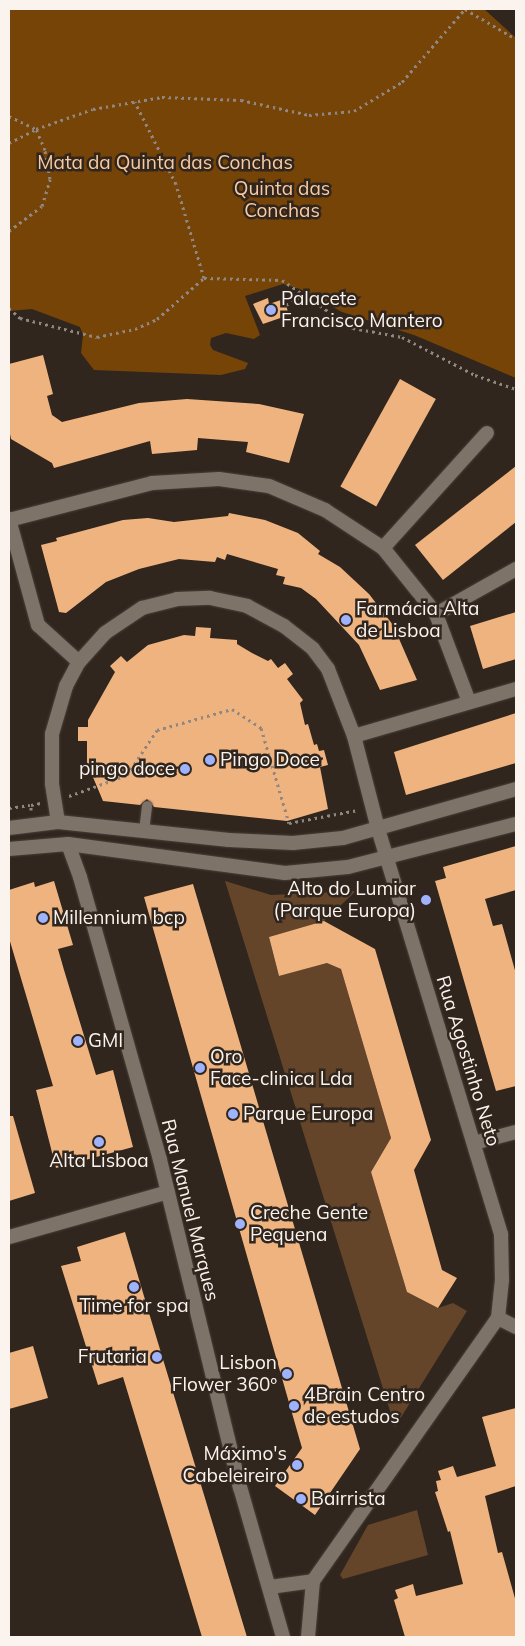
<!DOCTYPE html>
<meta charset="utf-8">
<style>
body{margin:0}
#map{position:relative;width:525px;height:1646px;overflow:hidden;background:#30261e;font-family:Mulish,sans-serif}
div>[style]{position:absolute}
.green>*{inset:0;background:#64452a}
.forest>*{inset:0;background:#774408}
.building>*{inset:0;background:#efb37f;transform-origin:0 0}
.path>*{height:3px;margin-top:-1.5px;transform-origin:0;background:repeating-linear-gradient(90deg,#908780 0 2.5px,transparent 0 6.5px)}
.roads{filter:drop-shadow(0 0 1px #49413b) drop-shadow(0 0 1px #49413b)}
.service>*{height:10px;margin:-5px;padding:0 5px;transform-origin:5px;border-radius:5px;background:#7e7369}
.minor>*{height:14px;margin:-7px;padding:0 7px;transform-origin:7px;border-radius:7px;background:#7e7369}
.tertiary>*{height:14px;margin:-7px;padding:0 7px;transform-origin:7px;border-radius:7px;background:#7e7369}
.dots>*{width:14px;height:14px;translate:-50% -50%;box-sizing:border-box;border:2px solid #30261e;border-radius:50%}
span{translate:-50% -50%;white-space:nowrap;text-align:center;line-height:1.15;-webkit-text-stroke:5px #30261e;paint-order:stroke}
.park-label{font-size:19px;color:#f9caa1}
.poi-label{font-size:19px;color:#faf3ee}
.left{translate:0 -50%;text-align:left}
.right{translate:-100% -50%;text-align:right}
.street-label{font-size:19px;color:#faf3ee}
.frame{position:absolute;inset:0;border:10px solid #faf3ee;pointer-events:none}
</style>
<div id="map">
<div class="green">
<i style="clip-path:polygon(225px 881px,271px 895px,356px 891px,324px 921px,269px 937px,279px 976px,327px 963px,341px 969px,391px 1138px,371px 1172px,407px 1292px,438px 1308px,453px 1303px,467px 1311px,395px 1427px)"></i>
<i style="clip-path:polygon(417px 1510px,428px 1555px,343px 1579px,340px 1575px,368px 1525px)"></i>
</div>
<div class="forest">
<i style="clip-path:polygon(9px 9px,484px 9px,516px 38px,516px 378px,414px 335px,342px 312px,300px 289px,283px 284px,245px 296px,260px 335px,254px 339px,226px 333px,211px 338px,210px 345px,213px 350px,248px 363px,245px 369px,221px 375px,94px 370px,81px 353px,83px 335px,80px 327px,32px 309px,9px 311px)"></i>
</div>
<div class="building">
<i style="clip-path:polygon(268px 298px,269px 304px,284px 299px,289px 315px,263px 324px,253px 304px)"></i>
<i style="clip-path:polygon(43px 355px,53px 394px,47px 396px,52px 415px,62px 422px,139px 403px,187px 399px,259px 404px,304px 414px,289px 463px,246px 452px,248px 442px,198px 438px,197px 450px,152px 454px,150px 441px,54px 468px,52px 463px,11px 439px,9px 429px,9px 364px)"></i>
<i style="left:400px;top:379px;width:41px;height:123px;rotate:29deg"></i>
<i style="clip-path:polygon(516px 466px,516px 522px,443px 580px,415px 545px)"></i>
<i style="clip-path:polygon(229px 513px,265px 520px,298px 533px,320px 551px,318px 554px,340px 567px,369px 594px,393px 625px,417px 680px,380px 690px,359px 645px,316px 599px,301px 588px,283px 584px,285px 577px,276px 575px,278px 569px,227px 554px,225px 560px,217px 557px,215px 562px,179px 559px,139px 569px,106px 582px,66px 613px,59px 612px,41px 545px,57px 541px,56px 538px,123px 520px,148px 518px,174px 522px,228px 516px)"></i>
<i style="clip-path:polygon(516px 612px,516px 659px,483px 669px,470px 626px)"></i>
<i style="clip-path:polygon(196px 627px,211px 628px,210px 638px,237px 640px,237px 644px,252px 653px,268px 661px,271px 659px,278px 668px,285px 663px,293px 674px,287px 679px,303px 700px,300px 703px,305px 725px,308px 724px,314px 745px,317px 744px,319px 751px,324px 750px,328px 765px,320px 767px,328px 809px,287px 821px,154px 807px,147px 799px,140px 805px,103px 801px,87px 763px,87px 741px,78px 741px,78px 727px,88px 727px,88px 720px,115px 672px,110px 666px,121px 656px,127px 662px,148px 645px,184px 635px,195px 636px)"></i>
<i style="clip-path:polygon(516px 713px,516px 763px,406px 795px,394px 752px)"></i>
<i style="clip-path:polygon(516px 846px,516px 890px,485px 899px,493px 926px,502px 924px,516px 974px,516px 1086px,496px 1091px,435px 881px,446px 878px,443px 867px)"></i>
<i style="clip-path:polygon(54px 881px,73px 945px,58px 949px,64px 970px,96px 1075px,113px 1070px,133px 1147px,56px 1168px,36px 1090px,53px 1086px,9px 938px,9px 890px,34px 882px,35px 887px)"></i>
<i style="clip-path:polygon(193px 884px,360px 1449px,315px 1515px,275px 1486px,302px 1448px,144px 897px)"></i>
<i style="clip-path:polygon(324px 921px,375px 949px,431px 1140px,414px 1170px,442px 1270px,457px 1278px,438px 1308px,407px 1292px,371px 1172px,391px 1138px,341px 969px,327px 963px,279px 976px,269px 937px)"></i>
<i style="clip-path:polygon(9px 1116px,13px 1116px,35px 1193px,9px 1201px)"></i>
<i style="clip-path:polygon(125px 1232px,149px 1313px,247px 1637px,202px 1637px,123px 1377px,98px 1385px,61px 1266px,81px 1261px,77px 1247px)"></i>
<i style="clip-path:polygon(33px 1346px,48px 1398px,9px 1409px,9px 1353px)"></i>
<i style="clip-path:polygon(516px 1408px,516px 1486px,485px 1496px,498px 1553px,502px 1552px,516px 1602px,516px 1637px,405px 1637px,394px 1600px,398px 1598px,395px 1590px,413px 1584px,416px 1596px,463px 1584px,450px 1531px,448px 1532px,435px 1492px,438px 1491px,436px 1481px,441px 1480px,438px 1471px,453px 1466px,457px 1477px,496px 1466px,482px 1417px)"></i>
</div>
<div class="path">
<i style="left:9px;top:116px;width:30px;rotate:26deg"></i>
<i style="left:9px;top:143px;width:30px;rotate:-27deg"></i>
<i style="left:9px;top:231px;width:41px;rotate:-37.1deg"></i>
<i style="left:42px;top:206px;width:28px;rotate:-73deg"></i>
<i style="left:50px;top:179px;width:29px;rotate:-100deg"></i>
<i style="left:45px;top:150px;width:23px;rotate:-113deg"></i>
<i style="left:36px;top:129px;width:60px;rotate:-19.3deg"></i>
<i style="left:93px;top:109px;width:70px;rotate:-9.9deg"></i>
<i style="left:162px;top:97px;width:79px;rotate:2.2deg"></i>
<i style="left:241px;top:100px;width:70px;rotate:12.4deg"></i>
<i style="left:309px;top:115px;width:45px;rotate:-5.1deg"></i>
<i style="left:354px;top:111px;width:56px;rotate:-31.1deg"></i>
<i style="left:402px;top:82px;width:96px;rotate:-49.2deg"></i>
<i style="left:465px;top:9px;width:59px;rotate:30.5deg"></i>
<i style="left:204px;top:278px;width:78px;rotate:1.5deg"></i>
<i style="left:282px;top:280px;width:86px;rotate:34.1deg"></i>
<i style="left:353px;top:328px;width:50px;rotate:10.4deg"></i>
<i style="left:402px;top:337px;width:82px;rotate:27.5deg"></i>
<i style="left:475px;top:375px;width:43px;rotate:18.9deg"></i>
<i style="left:286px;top:305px;width:20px;rotate:-30deg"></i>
<i style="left:9px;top:308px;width:15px;rotate:42deg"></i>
<i style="left:20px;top:318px;width:79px;rotate:13.9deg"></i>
<i style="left:97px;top:337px;width:39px;rotate:-12deg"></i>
<i style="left:135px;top:329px;width:24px;rotate:-24deg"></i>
<i style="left:157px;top:319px;width:62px;rotate:-41.1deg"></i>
<i style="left:204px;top:278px;width:98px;rotate:-106.6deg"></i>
<i style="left:176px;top:184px;width:92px;rotate:-116.6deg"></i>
<i style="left:69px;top:796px;width:62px;rotate:-19.9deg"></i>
<i style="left:127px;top:775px;width:54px;rotate:-56.3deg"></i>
<i style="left:157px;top:730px;width:78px;rotate:-15.6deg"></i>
<i style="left:232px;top:709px;width:35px;rotate:33deg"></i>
<i style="left:261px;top:728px;width:99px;rotate:73.6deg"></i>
<i style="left:289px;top:823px;width:70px;rotate:-10.7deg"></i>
<i style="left:9px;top:808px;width:21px;rotate:-8deg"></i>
<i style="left:31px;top:810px;width:5px;rotate:-90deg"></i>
<i style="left:31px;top:805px;width:10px;rotate:-11deg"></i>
</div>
<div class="roads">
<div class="service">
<i style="left:144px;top:831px;width:25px;rotate:-83deg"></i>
</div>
<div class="minor">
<i style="left:9px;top:519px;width:110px;rotate:74.7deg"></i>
<i style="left:38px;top:625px;width:55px;rotate:42.1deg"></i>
<i style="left:9px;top:520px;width:148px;rotate:-14.5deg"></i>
<i style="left:152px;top:483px;width:67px;rotate:-3.4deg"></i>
<i style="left:219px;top:479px;width:50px;rotate:8deg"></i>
<i style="left:269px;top:486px;width:61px;rotate:23.2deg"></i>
<i style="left:325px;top:510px;width:69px;rotate:33.2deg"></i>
<i style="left:383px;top:548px;width:85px;rotate:51.2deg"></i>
<i style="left:436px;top:614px;width:94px;rotate:69.4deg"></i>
<i style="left:383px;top:548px;width:155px;rotate:-47.9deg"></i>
<i style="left:436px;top:614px;width:92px;rotate:-29.4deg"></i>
<i style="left:354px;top:736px;width:169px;rotate:-16.2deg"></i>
<i style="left:58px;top:822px;width:39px;rotate:-99deg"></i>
<i style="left:52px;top:783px;width:49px;rotate:-90deg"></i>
<i style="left:52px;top:734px;width:50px;rotate:-73.7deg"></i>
<i style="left:66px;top:686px;width:27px;rotate:-62deg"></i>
<i style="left:79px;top:662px;width:39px;rotate:-48deg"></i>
<i style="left:105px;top:633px;width:45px;rotate:-34deg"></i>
<i style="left:142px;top:608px;width:36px;rotate:-14deg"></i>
<i style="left:177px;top:599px;width:33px;rotate:-2deg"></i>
<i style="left:210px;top:598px;width:38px;rotate:12deg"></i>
<i style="left:247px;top:606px;width:42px;rotate:28.4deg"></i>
<i style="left:284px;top:626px;width:37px;rotate:38deg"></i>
<i style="left:313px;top:649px;width:25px;rotate:53deg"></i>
<i style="left:328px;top:669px;width:72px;rotate:68.8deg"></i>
<i style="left:354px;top:736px;width:96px;rotate:75.5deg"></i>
<i style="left:68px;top:844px;width:35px;rotate:70deg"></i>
<i style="left:80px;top:877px;width:294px;rotate:74.2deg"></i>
<i style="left:160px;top:1160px;width:337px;rotate:76.3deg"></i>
<i style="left:240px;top:1487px;width:156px;rotate:74deg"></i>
<i style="left:474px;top:1143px;width:43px;rotate:-14.7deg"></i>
<i style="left:9px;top:1237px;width:165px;rotate:-15.8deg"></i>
<i style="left:498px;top:1318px;width:20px;rotate:27deg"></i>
<i style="left:270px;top:1587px;width:43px;rotate:-7.9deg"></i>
<i style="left:308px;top:1637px;width:56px;rotate:-84.9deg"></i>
<i style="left:313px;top:1581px;width:322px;rotate:-54.9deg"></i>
<i style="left:498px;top:1318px;width:38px;rotate:-84deg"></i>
<i style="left:502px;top:1280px;width:46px;rotate:-91.2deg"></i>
<i style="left:501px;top:1234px;width:393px;rotate:-106.9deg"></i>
</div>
<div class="tertiary">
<i style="left:9px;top:828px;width:49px;rotate:-7deg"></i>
<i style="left:58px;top:822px;width:172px;rotate:6deg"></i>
<i style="left:229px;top:840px;width:64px;rotate:2.7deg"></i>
<i style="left:293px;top:843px;width:50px;rotate:-5.7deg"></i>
<i style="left:343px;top:838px;width:180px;rotate:-15.8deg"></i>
<i style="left:378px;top:829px;width:30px;rotate:73deg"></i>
<i style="left:9px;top:849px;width:59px;rotate:-4.8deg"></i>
<i style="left:68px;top:844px;width:219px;rotate:7.6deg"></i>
<i style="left:285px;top:873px;width:63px;rotate:-5.4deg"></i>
<i style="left:348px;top:867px;width:173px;rotate:-14.4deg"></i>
</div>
</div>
<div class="dots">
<i style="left:271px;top:310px;background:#9fb3fd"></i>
<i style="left:346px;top:620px;background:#9fb3fd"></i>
<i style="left:210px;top:760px;background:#9fb3fd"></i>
<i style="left:185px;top:769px;background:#9fb3fd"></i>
<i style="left:426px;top:900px;background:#9fb3fd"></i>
<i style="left:43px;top:918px;background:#9fb3fd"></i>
<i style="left:78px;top:1041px;background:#9fb3fd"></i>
<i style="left:200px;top:1068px;background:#9fb3fd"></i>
<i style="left:233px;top:1114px;background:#9fb3fd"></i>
<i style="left:99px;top:1142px;background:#9fb3fd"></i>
<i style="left:240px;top:1224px;background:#9fb3fd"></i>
<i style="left:134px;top:1287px;background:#9fb3fd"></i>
<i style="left:157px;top:1357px;background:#9fb3fd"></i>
<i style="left:287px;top:1374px;background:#9fb3fd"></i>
<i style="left:294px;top:1406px;background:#9fb3fd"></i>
<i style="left:297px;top:1465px;background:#9fb3fd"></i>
<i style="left:301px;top:1499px;background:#9fb3fd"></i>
</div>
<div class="park-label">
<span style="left:165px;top:163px">Mata da Quinta das Conchas</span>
<span style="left:282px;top:200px">Quinta das<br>Conchas</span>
</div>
<div class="poi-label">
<span class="left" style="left:281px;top:310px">Palacete<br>Francisco Mantero</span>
<span class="left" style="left:356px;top:620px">Farmácia Alta<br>de Lisboa</span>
<span class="left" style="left:220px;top:760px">Pingo Doce</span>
<span class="right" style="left:175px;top:769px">pingo doce</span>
<span class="right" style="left:416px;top:900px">Alto do Lumiar<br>(Parque Europa)</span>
<span class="left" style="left:53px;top:918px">Millennium bcp</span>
<span class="left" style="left:88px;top:1041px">GMI</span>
<span class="left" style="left:210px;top:1068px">Oro<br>Face-clinica Lda</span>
<span class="left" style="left:243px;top:1114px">Parque Europa</span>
<span style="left:99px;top:1161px">Alta Lisboa</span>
<span class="left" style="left:250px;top:1224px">Creche Gente<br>Pequena</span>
<span style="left:134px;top:1306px">Time for spa</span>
<span class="right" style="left:147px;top:1357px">Frutaria</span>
<span class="right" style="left:277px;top:1374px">Lisbon<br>Flower 360º</span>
<span class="left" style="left:304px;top:1406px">4Brain Centro<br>de estudos</span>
<span class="right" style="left:287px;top:1465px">Máximo's<br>Cabeleireiro</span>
<span class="left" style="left:311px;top:1499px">Bairrista</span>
</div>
<div class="street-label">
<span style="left:468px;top:1061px;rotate:73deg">Rua Agostinho Neto</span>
<span style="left:190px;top:1210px;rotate:76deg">Rua Manuel Marques</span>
</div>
<div class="frame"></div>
</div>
